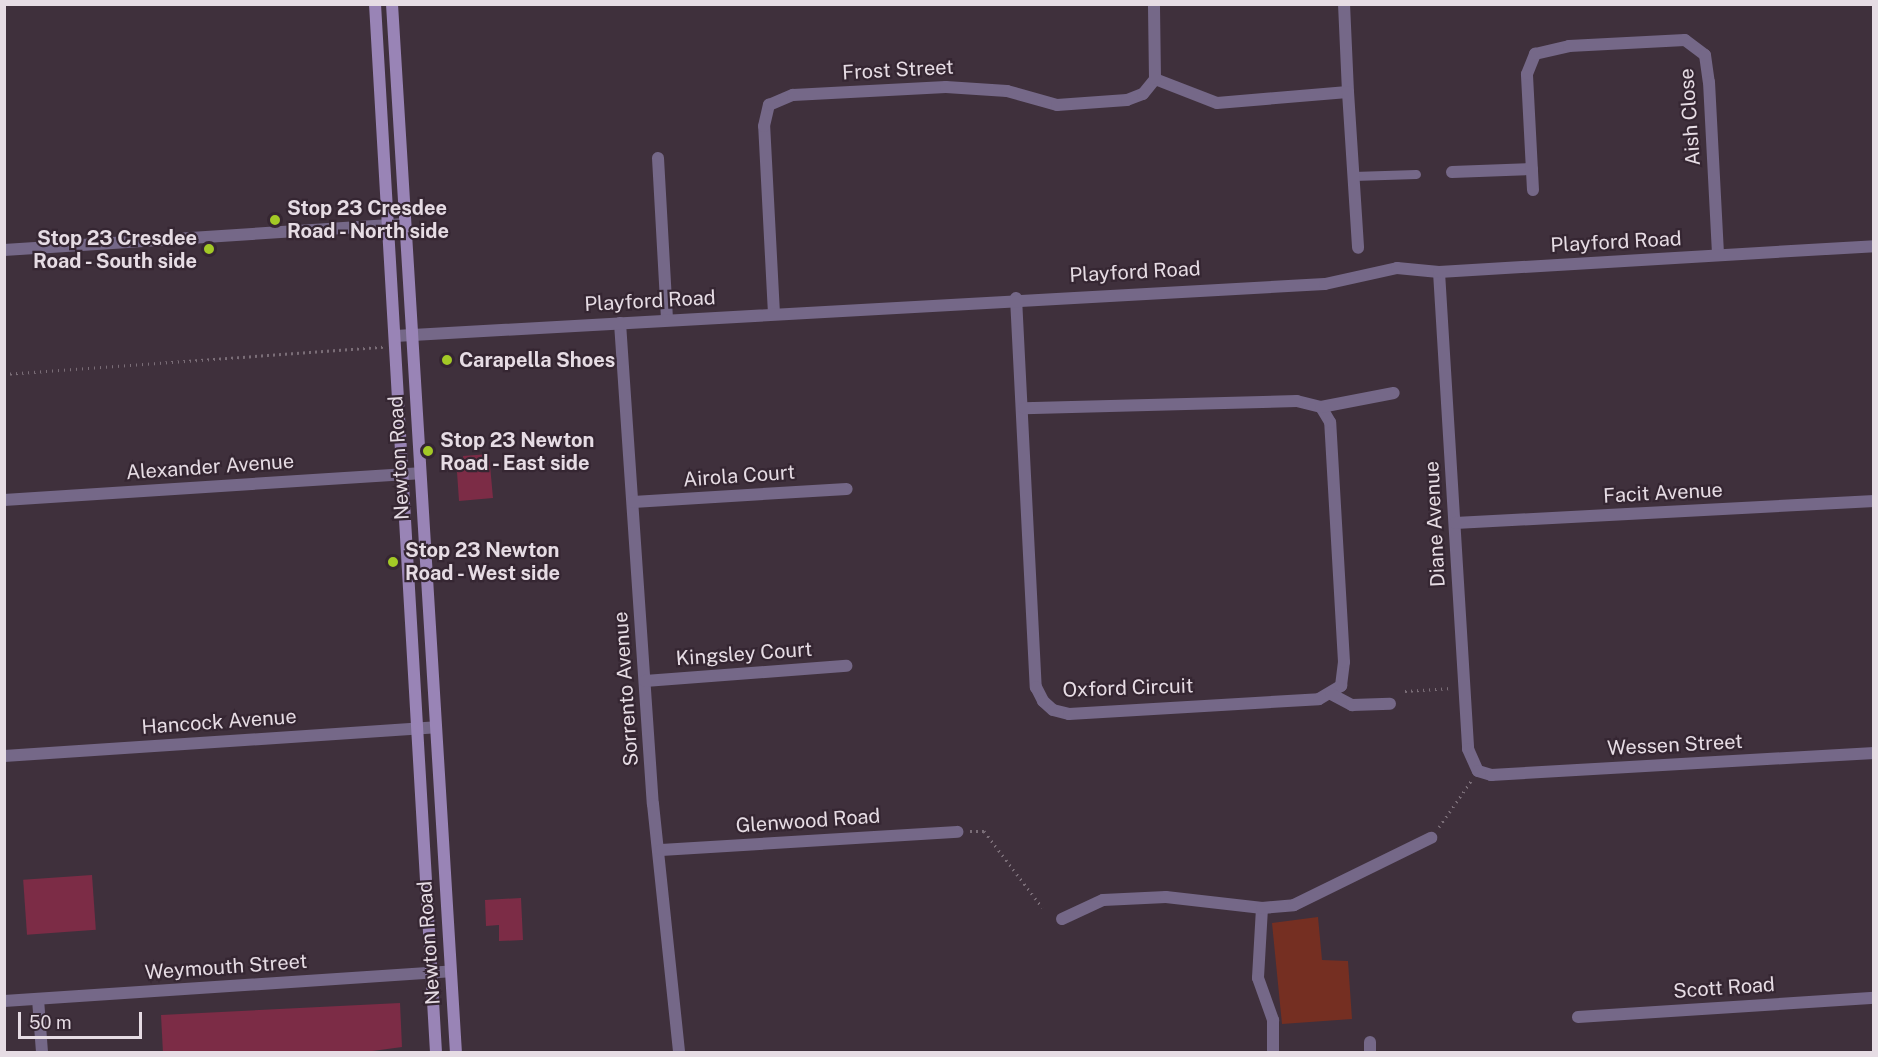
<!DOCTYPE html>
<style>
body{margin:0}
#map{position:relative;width:1878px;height:1057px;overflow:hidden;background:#3f303c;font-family:"Public Sans",sans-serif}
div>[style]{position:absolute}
.green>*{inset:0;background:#752f22}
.building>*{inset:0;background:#7c2c46;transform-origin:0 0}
.path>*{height:3px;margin-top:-1.5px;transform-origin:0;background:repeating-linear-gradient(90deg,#7a6d77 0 1.5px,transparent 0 6px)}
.lane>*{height:9px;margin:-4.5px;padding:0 4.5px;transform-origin:4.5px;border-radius:4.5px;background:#756888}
.street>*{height:12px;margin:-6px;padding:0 6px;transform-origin:6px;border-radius:6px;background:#756888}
.secondary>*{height:12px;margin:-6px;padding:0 6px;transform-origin:6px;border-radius:6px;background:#9984b6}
.dots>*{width:16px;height:16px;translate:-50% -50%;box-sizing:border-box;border:3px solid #352632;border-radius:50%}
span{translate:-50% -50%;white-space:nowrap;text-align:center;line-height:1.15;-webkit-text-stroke:4.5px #352632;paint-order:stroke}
.street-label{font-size:20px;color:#e6dce4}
.poi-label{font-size:20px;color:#e6dce4;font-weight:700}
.left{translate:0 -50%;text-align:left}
.right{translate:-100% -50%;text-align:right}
.frame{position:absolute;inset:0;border:6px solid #e6dce4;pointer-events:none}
.scale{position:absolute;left:18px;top:1012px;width:124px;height:27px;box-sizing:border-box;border:3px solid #e6dce4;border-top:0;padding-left:8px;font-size:18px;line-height:21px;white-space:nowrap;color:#e6dce4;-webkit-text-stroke:4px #352632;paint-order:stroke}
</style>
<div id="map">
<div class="green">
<i style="clip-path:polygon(1318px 917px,1322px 960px,1348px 961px,1352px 1019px,1282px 1024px,1272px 923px)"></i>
</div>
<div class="building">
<i style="clip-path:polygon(489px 454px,493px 498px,459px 501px,457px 472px,464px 471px,463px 456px)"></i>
<i style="left:92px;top:875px;width:55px;height:69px;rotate:86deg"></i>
<i style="clip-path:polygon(521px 898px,523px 940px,499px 941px,499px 925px,486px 926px,485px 900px)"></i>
<i style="clip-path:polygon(400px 1003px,402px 1047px,358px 1053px,163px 1053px,161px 1015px)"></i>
</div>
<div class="path">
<i style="left:4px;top:374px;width:380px;rotate:-4.1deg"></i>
<i style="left:1405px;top:691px;width:46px;rotate:-3.7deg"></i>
<i style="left:1439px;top:827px;width:56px;rotate:-55.2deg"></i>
<i style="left:970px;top:831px;width:14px"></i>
<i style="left:984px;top:831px;width:96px;rotate:52.7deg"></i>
</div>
<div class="lane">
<i style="left:1353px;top:176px;width:63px;rotate:-1.8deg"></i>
</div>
<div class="street">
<i style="left:1155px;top:79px;width:66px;rotate:21.2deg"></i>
<i style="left:1217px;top:103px;width:131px;rotate:-4.8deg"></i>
<i style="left:1348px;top:92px;width:88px;rotate:-92.6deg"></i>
<i style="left:1348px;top:92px;width:156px;rotate:86.3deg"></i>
<i style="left:658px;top:158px;width:162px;rotate:86.8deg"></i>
<i style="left:1452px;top:172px;width:80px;rotate:-2.1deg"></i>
<i style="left:1533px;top:190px;width:116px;rotate:-93deg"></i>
<i style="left:1527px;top:74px;width:22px;rotate:-68deg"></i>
<i style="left:1535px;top:54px;width:35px;rotate:-13deg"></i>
<i style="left:1569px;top:46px;width:116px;rotate:-3deg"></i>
<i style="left:1685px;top:40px;width:25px;rotate:37deg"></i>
<i style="left:1705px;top:55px;width:27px;rotate:82deg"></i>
<i style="left:1709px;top:82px;width:173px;rotate:87deg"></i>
<i style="left:4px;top:250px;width:402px;rotate:-3.7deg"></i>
<i style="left:1439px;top:272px;width:478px;rotate:86.5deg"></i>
<i style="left:1468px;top:749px;width:24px;rotate:66deg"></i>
<i style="left:1478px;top:771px;width:14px;rotate:17deg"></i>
<i style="left:1491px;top:775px;width:384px;rotate:-3.3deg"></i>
<i style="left:1016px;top:298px;width:390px;rotate:87.1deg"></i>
<i style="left:1036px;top:687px;width:16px;rotate:63deg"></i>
<i style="left:1043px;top:701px;width:13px;rotate:42deg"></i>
<i style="left:1053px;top:710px;width:16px;rotate:14deg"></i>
<i style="left:1069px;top:714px;width:250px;rotate:-3.4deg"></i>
<i style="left:1319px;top:699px;width:26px;rotate:-31deg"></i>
<i style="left:1341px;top:686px;width:24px;rotate:-83deg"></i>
<i style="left:1344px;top:662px;width:240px;rotate:-93.3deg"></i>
<i style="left:1330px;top:422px;width:17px;rotate:-121deg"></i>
<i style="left:1321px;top:407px;width:25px;rotate:-166deg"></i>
<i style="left:1297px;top:401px;width:273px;rotate:178.5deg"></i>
<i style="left:774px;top:314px;width:188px;rotate:-93deg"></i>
<i style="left:764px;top:126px;width:22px;rotate:-77deg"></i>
<i style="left:769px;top:105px;width:26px;rotate:-23deg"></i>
<i style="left:793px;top:95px;width:153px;rotate:-3deg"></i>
<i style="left:946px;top:87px;width:61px;rotate:3.8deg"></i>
<i style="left:1007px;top:91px;width:52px;rotate:15.6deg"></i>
<i style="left:1057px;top:105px;width:70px;rotate:-4.1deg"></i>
<i style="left:1127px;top:100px;width:17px;rotate:-21deg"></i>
<i style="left:1143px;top:94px;width:19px;rotate:-51deg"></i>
<i style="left:1155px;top:79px;width:75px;rotate:-90.8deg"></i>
<i style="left:620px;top:323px;width:482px;rotate:86.1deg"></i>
<i style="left:653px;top:804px;width:249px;rotate:84deg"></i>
<i style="left:395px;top:336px;width:931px;rotate:-3.2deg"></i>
<i style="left:1325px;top:284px;width:74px;rotate:-12.5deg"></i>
<i style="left:1397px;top:268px;width:42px;rotate:5.4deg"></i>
<i style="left:1439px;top:272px;width:436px;rotate:-3.4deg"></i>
<i style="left:1321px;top:407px;width:74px;rotate:-10.9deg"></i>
<i style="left:4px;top:500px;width:416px;rotate:-3.7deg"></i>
<i style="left:633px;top:502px;width:214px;rotate:-3.5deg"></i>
<i style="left:1455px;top:523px;width:420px;rotate:-3deg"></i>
<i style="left:645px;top:681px;width:202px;rotate:-4.3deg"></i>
<i style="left:1331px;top:694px;width:24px;rotate:28deg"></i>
<i style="left:1352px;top:705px;width:38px;rotate:-2deg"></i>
<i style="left:4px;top:756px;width:433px;rotate:-3.8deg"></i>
<i style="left:661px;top:850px;width:297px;rotate:-3.5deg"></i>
<i style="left:1262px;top:908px;width:70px;rotate:93.3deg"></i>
<i style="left:1258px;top:978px;width:45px;rotate:70.3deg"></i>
<i style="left:1273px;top:1020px;width:32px;rotate:90deg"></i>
<i style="left:1062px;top:919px;width:45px;rotate:-24.9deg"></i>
<i style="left:1103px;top:900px;width:63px;rotate:-2.7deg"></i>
<i style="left:1166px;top:897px;width:97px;rotate:6.5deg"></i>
<i style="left:1262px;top:908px;width:32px;rotate:-5deg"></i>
<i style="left:1294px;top:905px;width:153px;rotate:-26.1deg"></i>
<i style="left:38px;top:999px;width:53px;rotate:85.7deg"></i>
<i style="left:4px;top:1001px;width:447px;rotate:-3.8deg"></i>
<i style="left:1578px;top:1017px;width:297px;rotate:-3.7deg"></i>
<i style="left:1370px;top:1052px;width:10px;rotate:-90deg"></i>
</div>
<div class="secondary">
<i style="left:375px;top:4px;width:1050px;rotate:86.67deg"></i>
<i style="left:392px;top:4px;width:1050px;rotate:86.51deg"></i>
</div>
<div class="dots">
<i style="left:275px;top:220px;background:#a3c926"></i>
<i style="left:209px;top:249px;background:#a3c926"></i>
<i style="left:447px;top:360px;background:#a3c926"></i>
<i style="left:428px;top:451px;background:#a3c926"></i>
<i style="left:393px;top:562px;background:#a3c926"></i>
</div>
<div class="street-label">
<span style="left:898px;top:70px;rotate:-3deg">Frost Street</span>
<span style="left:1690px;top:117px;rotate:-94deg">Aish Close</span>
<span style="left:1616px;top:242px;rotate:-3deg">Playford Road</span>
<span style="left:1135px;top:272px;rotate:-3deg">Playford Road</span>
<span style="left:650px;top:301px;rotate:-3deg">Playford Road</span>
<span style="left:399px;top:458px;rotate:-93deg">Newton Road</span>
<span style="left:210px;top:467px;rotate:-4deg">Alexander Avenue</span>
<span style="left:739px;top:476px;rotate:-4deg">Airola Court</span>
<span style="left:1663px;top:493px;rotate:-3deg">Facit Avenue</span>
<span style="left:1435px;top:524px;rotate:-93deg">Diane Avenue</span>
<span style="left:744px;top:654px;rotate:-4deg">Kingsley Court</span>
<span style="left:1128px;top:688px;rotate:-2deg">Oxford Circuit</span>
<span style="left:626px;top:689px;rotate:-94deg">Sorrento Avenue</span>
<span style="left:219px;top:722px;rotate:-4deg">Hancock Avenue</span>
<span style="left:1675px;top:745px;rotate:-3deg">Wessen Street</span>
<span style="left:808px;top:821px;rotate:-4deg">Glenwood Road</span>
<span style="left:429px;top:943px;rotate:-94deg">Newton Road</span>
<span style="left:226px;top:967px;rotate:-4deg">Weymouth Street</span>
<span style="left:1724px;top:988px;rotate:-4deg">Scott Road</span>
</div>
<div class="poi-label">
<span class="left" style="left:287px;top:220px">Stop 23 Cresdee<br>Road - North side</span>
<span class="right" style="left:197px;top:250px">Stop 23 Cresdee<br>Road - South side</span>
<span class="left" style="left:459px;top:360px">Carapella Shoes</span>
<span class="left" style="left:440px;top:452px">Stop 23 Newton<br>Road - East side</span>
<span class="left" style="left:405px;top:562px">Stop 23 Newton<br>Road - West side</span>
</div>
<div class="frame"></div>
<div class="scale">50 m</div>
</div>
